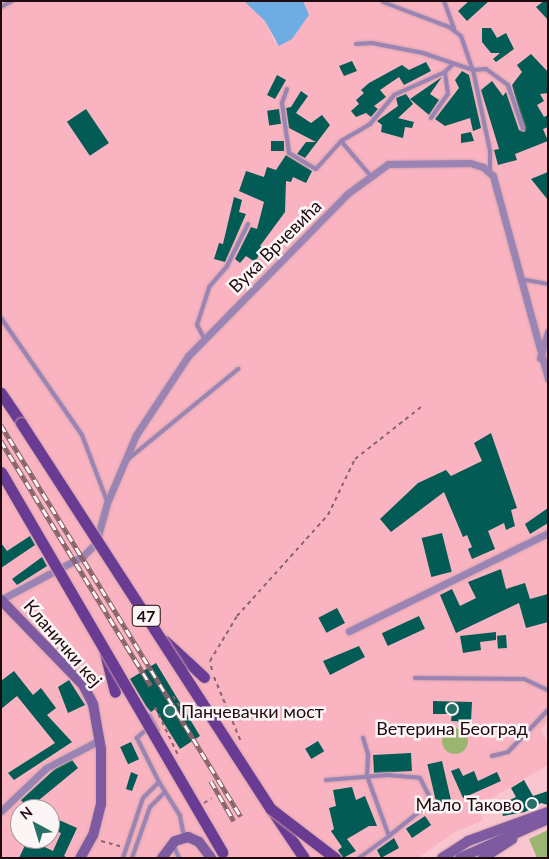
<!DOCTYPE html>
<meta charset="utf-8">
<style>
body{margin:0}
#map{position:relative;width:549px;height:859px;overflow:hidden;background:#f9c6d0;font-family:Lato,sans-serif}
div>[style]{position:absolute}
.built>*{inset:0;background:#f9b3c1}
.green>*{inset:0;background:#9ab56f}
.round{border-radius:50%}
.water>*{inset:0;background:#6dade4}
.building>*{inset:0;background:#025b54;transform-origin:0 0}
.path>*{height:2px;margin-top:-1px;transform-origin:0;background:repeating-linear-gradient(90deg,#88646c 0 4px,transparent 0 8px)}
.roads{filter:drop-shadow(0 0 1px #d2a4ad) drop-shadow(0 0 1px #d2a4ad)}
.lane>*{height:4px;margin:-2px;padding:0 2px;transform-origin:2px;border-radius:2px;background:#9a84b4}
.street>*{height:7px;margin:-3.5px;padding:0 3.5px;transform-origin:3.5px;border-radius:3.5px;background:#9a84b4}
.secondary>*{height:10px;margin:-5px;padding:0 5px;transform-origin:5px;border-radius:5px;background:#7e5ba1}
.primary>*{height:11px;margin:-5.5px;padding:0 5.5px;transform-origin:5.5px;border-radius:5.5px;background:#693b92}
.rail>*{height:4.5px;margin-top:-2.25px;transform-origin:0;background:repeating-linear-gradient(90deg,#fbf5f6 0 8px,#87646b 0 16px);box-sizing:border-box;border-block:1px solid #87646b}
.bridges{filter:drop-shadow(0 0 1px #d2a4ad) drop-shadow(0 0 1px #d2a4ad)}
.primary-bridge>*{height:11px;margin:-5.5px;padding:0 5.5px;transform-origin:5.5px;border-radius:5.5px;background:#693b92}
.dots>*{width:14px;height:14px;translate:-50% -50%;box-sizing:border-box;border:2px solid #fbf5f6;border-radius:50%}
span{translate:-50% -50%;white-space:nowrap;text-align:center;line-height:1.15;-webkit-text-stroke:5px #fbf5f6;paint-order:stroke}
.shield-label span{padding:1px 4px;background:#fbf5f6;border:1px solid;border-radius:4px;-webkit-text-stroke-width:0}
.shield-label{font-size:16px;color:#1f0a0f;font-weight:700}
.street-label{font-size:18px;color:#1f0a0f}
.poi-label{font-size:18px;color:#1f0a0f}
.left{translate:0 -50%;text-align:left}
.right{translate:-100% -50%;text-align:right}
.frame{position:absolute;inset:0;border:2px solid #1f0a0f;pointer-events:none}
.north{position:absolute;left:10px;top:799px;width:50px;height:50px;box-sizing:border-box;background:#fbf5f6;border:1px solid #a3979a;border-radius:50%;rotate:321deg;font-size:14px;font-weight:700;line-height:20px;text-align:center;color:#1f0a0f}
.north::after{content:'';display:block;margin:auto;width:18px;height:22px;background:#277068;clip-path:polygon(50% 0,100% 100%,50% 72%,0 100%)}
</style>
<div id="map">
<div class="built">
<i style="clip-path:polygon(evenodd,1px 1px,244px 1px,265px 21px,275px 43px,292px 39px,309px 15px,303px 1px,548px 1px,548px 720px,541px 730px,548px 743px,548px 765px,478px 806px,483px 820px,453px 833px,418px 858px,1px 858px,1px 1px,20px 809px,50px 809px,50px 839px,20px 839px,20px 809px)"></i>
</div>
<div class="green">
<i class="round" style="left:442px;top:728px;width:26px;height:26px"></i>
<i style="clip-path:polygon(548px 830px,548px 858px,537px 858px,529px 839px)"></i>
</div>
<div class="water">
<i style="clip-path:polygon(244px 1px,303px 1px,309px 15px,292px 39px,279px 46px,265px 21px)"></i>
</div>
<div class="building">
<i style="clip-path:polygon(469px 1px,489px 1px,467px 21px,458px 11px)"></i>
<i style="clip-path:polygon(544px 1px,548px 1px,548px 20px,536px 7px)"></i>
<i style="clip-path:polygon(482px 28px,491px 28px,497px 38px,506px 33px,514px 49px,496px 62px,493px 59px,500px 53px,491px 53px,482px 42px)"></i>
<i style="clip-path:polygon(531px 54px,548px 72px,548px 93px,540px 94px,544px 101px,537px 105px,544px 117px,548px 115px,548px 127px,543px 129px,548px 141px,515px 154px,517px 160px,498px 165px,494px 150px,499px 149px,481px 90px,492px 81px,503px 96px,506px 92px,519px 130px,525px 132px,512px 85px,522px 72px,517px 65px)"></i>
<i style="clip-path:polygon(352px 61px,357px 71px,344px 76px,339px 66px)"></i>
<i style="clip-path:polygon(426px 62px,431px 71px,404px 85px,399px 77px,380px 90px,386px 97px,374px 106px,378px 109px,371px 117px,366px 113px,356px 117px,351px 111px,359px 104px,356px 100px,364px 93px,361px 90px,369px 83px,402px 65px,409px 70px)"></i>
<i style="clip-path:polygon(462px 71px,469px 75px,481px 128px,473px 131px,470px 118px,445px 126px,435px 119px,459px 88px,455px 80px)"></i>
<i style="clip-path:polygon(277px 75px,286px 80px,275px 99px,267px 95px)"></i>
<i style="clip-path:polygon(442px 77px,430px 94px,439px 100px,429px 115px,410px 99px)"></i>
<i style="clip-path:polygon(301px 91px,308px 96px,296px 113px,311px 123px,322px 115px,330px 125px,305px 158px,297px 154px,306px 142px,316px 142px,289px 128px,286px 108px,291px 107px)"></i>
<i style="clip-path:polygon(406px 94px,413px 104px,398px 118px,414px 122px,412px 128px,405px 127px,403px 138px,381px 132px,382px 125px,377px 121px,398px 106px,396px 98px)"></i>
<i style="left:86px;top:109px;width:41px;height:23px;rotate:56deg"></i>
<i style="left:279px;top:109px;width:15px;height:12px;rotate:82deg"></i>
<i style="clip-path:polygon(471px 132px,474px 141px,461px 143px,461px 134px)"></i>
<i style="left:271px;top:141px;width:13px;height:10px"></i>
<i style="clip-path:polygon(286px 155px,312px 171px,306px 183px,293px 177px,291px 182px,286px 181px,285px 212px,260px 246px,263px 248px,255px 262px,246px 256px,240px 263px,235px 259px,251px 227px,257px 229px,264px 202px,239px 191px,246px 171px,264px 177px,267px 167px,276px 170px)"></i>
<i style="clip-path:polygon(548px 172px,548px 200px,531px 179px)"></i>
<i style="clip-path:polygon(234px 197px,242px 200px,239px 212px,246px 214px,225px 262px,214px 259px,219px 243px,223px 244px)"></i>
<i style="clip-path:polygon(491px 433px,517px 508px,511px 510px,515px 526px,506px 530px,504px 523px,488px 531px,495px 549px,472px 559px,468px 549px,472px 547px,467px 535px,463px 537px,444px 492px,391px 532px,380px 519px,418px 483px,446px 470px,451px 476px,482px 461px,474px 443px)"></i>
<i style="clip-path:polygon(548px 508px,548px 523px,530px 534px,525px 524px)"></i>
<i style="left:442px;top:533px;width:40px;height:21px;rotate:76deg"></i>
<i style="clip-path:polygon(30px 536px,35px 545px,1px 568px,1px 543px,7px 551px)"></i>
<i style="clip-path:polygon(42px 557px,47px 566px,17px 585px,12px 579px)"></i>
<i style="clip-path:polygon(501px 569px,506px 589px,525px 583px,530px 599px,548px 594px,548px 622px,526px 628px,519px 603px,456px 633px,440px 595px,452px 589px,460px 606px,476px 598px,468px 582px)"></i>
<i style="left:337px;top:608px;width:17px;height:21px;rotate:62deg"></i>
<i style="left:419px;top:616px;width:14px;height:41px;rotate:65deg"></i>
<i style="clip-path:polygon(496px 632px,496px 640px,480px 642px,481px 650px,463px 653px,460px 636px)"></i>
<i style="left:506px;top:635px;width:13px;height:9px;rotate:86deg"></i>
<i style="clip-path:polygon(359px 646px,365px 657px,330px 675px,323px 661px)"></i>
<i style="clip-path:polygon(156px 663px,200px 736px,180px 749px,155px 709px,151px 712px,146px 706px,130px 679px)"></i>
<i style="clip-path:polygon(14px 671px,33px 695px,41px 688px,56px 708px,47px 715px,72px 742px,14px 780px,8px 773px,55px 743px,17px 696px,1px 709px,1px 681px)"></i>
<i style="clip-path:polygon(69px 680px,85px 705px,68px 713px,58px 687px)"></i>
<i style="clip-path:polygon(433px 701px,472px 702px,471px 722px,451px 721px,452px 714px,433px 714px)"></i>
<i style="left:318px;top:741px;width:12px;height:15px;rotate:59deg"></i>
<i style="left:131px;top:742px;width:19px;height:12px;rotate:65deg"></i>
<i style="left:411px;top:753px;width:18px;height:38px;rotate:87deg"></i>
<i style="clip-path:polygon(72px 760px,78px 768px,28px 809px,21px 800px,55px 769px)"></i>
<i style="left:442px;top:761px;width:43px;height:15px;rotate:77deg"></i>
<i style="clip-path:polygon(459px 768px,463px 776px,474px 771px,478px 781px,497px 772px,501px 781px,463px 798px,451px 771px)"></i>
<i style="clip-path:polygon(131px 772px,138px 775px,132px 791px,126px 789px)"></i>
<i style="clip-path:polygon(524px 780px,533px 796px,548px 791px,548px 805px,541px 803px,525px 812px,503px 816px,500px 805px,516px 797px,511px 788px)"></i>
<i style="clip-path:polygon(352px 787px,356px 800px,365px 796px,377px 826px,369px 826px,347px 839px,356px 851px,343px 858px,338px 850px,342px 847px,331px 831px,334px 829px,329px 808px,336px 806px,333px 790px)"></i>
<i style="clip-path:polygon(50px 816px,77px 828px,64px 856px,68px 858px,19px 858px,28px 839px,53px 851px,61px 833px,50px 829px)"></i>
<i style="left:425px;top:816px;width:11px;height:23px;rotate:56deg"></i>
<i style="clip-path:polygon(394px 838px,399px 848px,381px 858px,377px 850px)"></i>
</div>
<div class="path">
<i style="left:212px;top:670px;width:9px;rotate:-103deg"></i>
<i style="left:210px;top:661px;width:52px;rotate:-59deg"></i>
<i style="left:237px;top:616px;width:136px;rotate:-48deg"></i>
<i style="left:328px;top:515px;width:62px;rotate:-64.3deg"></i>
<i style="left:355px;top:459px;width:84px;rotate:-38.2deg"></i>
<i style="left:214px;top:677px;width:70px;rotate:67.4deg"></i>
<i style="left:173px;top:696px;width:22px;rotate:58deg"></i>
<i style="left:155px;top:707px;width:55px;rotate:64.4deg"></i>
<i style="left:204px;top:803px;width:9px;rotate:-32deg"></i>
<i style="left:101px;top:841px;width:20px;rotate:15deg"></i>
</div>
<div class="roads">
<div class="lane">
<i style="left:444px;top:1px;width:30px;rotate:70deg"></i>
<i style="left:383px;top:2px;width:71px;rotate:20.7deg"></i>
<i style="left:449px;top:27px;width:15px;rotate:37deg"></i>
<i style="left:461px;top:36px;width:36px;rotate:71deg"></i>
<i style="left:473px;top:70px;width:13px;rotate:-4deg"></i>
<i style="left:486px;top:69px;width:27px;rotate:36deg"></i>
<i style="left:508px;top:85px;width:46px;rotate:71.2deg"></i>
<i style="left:1px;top:7px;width:13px;rotate:-29deg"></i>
<i style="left:356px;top:44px;width:16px;rotate:-4deg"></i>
<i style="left:372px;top:43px;width:52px;rotate:11.1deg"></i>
<i style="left:423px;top:53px;width:53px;rotate:18.8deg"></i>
<i style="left:473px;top:70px;width:83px;rotate:78.1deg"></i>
<i style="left:490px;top:151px;width:22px;rotate:90deg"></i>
<i style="left:287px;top:89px;width:15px;rotate:110deg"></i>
<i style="left:282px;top:103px;width:50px;rotate:82deg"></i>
<i style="left:289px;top:153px;width:31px;rotate:31deg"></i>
<i style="left:316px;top:169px;width:38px;rotate:-48deg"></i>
<i style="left:341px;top:141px;width:34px;rotate:-30deg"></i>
<i style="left:370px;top:124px;width:38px;rotate:-50deg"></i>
<i style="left:394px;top:95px;width:56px;rotate:-24.3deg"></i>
<i style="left:445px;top:72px;width:11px;rotate:-45deg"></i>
<i style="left:431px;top:118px;width:29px;rotate:-55deg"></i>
<i style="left:448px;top:94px;width:22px;rotate:-98deg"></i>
<i style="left:341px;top:141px;width:43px;rotate:49.7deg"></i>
<i style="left:520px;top:279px;width:28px;rotate:10deg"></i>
<i style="left:1px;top:318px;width:142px;rotate:55.3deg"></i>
<i style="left:82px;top:435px;width:71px;rotate:69.3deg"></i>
<i style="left:204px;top:338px;width:15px;rotate:-118deg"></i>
<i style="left:197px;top:325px;width:40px;rotate:-72deg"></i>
<i style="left:209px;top:287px;width:28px;rotate:-49deg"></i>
<i style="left:227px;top:266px;width:47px;rotate:-63.4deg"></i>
<i style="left:127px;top:460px;width:144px;rotate:-39.3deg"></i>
<i style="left:415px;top:678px;width:109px;rotate:0.5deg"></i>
<i style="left:524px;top:679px;width:26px;rotate:25deg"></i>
<i style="left:149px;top:715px;width:18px;rotate:61deg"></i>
<i style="left:154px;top:723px;width:23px;rotate:139deg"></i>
<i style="left:137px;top:738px;width:49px;rotate:63.4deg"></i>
<i style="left:492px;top:756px;width:16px;rotate:-14deg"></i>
<i style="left:508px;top:752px;width:58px;rotate:-46.4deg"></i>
<i style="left:326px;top:780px;width:62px;rotate:-4.6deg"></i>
<i style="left:388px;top:775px;width:32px;rotate:5deg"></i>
<i style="left:420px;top:778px;width:20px;rotate:63deg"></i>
<i style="left:429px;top:796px;width:12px;rotate:110deg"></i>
<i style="left:425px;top:807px;width:46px;rotate:141.1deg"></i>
<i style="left:173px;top:844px;width:15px;rotate:67deg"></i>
<i style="left:123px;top:858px;width:63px;rotate:-71.6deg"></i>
<i style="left:143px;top:798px;width:23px;rotate:-45deg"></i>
<i style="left:159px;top:782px;width:40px;rotate:58deg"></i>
<i style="left:180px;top:816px;width:21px;rotate:79deg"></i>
<i style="left:132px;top:858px;width:54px;rotate:-70.6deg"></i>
<i style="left:150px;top:807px;width:21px;rotate:-45deg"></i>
<i style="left:359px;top:858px;width:37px;rotate:-36deg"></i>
<i style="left:389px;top:836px;width:64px;rotate:-110.1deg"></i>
<i style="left:367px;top:776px;width:22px;rotate:-87deg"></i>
<i style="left:368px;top:754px;width:17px;rotate:-107deg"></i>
</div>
<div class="street">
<i style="left:540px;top:358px;width:28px;rotate:-73deg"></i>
<i style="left:2px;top:599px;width:92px;rotate:-28deg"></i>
<i style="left:83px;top:556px;width:18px;rotate:-45deg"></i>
<i style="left:96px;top:543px;width:41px;rotate:-74.6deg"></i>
<i style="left:107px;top:503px;width:74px;rotate:-66.9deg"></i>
<i style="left:136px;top:435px;width:95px;rotate:-56.6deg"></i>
<i style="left:188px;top:356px;width:227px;rotate:-45.5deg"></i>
<i style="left:347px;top:194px;width:51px;rotate:-36.2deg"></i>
<i style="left:388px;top:164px;width:82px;rotate:-0.7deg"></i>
<i style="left:470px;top:163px;width:14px;rotate:17deg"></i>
<i style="left:483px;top:167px;width:13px;rotate:42deg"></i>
<i style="left:493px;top:176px;width:210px;rotate:74.8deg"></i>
<i style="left:349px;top:631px;width:222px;rotate:-26.2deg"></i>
<i style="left:1px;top:811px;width:62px;rotate:-43.7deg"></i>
<i style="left:46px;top:768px;width:61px;rotate:-27.4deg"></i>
</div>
<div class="secondary">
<i style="left:1px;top:600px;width:118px;rotate:46deg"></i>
<i style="left:83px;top:685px;width:21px;rotate:62deg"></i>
<i style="left:93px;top:704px;width:46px;rotate:79.9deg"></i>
<i style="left:101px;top:749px;width:55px;rotate:90deg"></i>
<i style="left:101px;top:804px;width:32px;rotate:104deg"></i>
<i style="left:93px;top:835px;width:26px;rotate:119deg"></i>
<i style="left:162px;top:858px;width:21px;rotate:-53deg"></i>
<i style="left:175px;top:841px;width:14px;rotate:-17deg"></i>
<i style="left:188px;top:837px;width:12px;rotate:24deg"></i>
<i style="left:199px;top:842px;width:20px;rotate:53deg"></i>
<i style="left:442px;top:858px;width:31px;rotate:-33deg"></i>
<i style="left:468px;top:841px;width:85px;rotate:-19.9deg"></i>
<i style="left:460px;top:858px;width:96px;rotate:-23.9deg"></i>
<i style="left:483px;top:858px;width:35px;rotate:-33deg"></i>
</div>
<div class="primary">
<i style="left:1px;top:393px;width:36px;rotate:56deg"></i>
<i style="left:165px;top:641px;width:53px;rotate:42.7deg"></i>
<i style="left:105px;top:653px;width:40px;rotate:75.6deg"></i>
<i style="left:273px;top:812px;width:55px;rotate:56deg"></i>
</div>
</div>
<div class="rail">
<i style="left:1px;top:425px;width:459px;rotate:58.5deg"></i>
<i style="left:1px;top:441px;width:287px;rotate:58.5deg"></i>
<i style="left:211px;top:781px;width:46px;rotate:60.1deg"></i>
</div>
<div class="bridges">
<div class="primary-bridge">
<i style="left:21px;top:423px;width:460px;rotate:57.1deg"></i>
<i style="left:271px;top:809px;width:81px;rotate:37.4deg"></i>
<i style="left:1px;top:472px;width:440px;rotate:59.8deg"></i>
</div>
</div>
<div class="dots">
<i style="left:452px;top:709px;background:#277068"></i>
<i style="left:170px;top:711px;background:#277068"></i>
<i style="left:532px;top:804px;background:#277068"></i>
</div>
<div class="shield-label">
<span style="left:146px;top:616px">47</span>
</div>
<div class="street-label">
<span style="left:275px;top:246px;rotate:-45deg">Вука Врчевића</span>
<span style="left:63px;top:643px;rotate:49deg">Кланички кеј</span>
</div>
<div class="poi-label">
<span class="left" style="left:181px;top:711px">Панчевачки мост</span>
<span style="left:452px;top:728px">Ветерина Београд</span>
<span class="right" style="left:522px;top:804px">Мало Таково</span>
</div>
<div class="frame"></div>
<div class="north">N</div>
</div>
